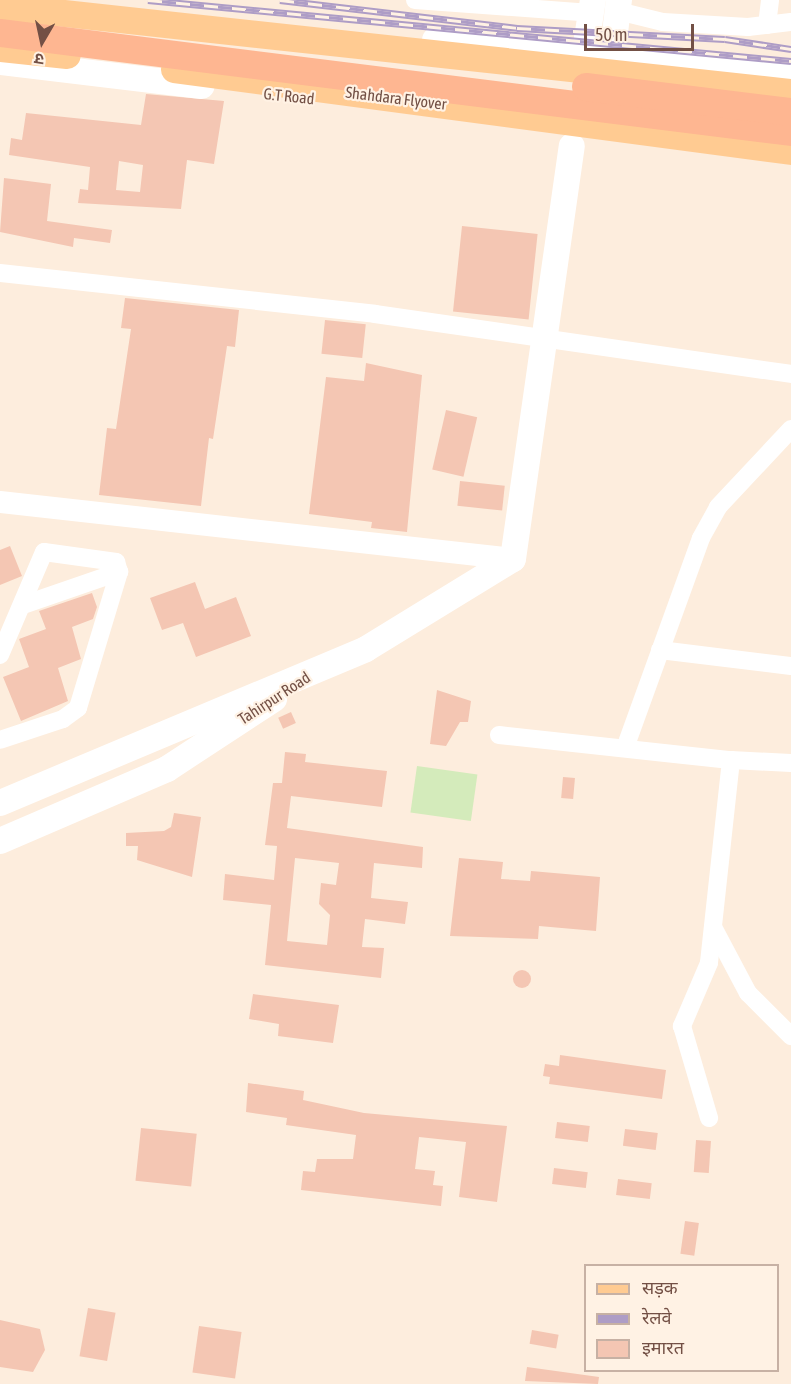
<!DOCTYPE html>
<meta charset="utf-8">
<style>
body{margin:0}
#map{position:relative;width:791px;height:1384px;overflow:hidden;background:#fdeddd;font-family:"Asap Condensed","Noto Sans Devanagari",sans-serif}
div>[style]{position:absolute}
.green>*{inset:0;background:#d4ebbb;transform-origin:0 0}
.building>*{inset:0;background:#f4c6b3;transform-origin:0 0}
.round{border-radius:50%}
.minor>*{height:18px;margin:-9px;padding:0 9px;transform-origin:9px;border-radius:9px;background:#fff}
.tertiary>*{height:22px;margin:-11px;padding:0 11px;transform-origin:11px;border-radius:11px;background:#fff}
.secondary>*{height:26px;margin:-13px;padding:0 13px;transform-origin:13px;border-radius:13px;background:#fff}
.primary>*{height:27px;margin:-13.5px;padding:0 13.5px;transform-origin:13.5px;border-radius:13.5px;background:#ffcb92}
.trunk>*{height:28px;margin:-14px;padding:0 14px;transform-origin:14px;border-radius:14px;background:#feb691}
.rail>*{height:7px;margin-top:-3.5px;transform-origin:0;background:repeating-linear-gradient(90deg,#fff2e4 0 14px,#ae9dc6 0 28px);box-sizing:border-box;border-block:2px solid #ae9dc6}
span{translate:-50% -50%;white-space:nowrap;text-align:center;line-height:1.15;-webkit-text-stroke:4.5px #fff2e4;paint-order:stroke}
.street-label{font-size:16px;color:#735045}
.legend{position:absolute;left:584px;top:1264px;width:195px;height:108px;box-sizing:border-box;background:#fff2e4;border:2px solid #c7b1a4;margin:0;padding:8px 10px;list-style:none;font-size:18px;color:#735045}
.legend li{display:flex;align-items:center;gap:12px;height:30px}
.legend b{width:30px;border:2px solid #c7b1a4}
.north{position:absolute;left:12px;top:12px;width:60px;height:60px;-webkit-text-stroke:4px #fff2e4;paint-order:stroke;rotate:189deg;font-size:16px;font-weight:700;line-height:24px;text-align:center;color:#735045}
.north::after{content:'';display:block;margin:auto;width:21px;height:27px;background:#735045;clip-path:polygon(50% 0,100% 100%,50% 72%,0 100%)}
.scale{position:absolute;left:584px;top:24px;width:110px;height:27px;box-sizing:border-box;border:3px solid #735045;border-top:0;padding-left:8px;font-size:18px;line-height:21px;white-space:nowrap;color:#735045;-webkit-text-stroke:4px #fff2e4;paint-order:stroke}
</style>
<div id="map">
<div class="green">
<i style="left:417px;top:766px;width:61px;height:47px;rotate:8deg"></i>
</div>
<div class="building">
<i style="clip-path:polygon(evenodd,146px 94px,224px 101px,214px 164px,187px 160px,181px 209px,78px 203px,80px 189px,88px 190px,90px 167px,9px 155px,11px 138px,22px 140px,26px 113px,141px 125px,146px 94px,119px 161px,143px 165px,140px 192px,116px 190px,119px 161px)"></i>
<i style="clip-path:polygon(4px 178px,51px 184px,47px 221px,112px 230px,110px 243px,74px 238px,73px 247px,0 232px)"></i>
<i style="left:462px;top:226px;width:76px;height:86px;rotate:6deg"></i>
<i style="clip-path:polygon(125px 298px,239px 310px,235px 347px,227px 346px,213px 439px,209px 438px,201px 506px,99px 495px,107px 428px,116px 429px,131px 329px,121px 328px)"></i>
<i style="left:325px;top:320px;width:41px;height:34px;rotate:6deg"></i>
<i style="clip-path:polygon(366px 363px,422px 375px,407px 532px,371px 528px,372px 522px,309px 514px,326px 377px,364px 381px)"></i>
<i style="left:446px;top:410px;width:32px;height:61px;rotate:13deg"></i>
<i style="left:460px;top:481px;width:45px;height:25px;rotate:6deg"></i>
<i style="clip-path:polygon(10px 546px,22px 576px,0 585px,0 550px)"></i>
<i style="clip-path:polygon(195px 582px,205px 609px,236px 597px,251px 636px,196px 657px,183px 623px,162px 630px,150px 598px)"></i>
<i style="clip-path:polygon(92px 593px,97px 607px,93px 619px,72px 627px,81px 659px,58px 668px,68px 701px,21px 721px,3px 677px,29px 667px,19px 639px,46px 629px,39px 611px)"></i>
<i style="clip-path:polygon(437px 690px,471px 701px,468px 722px,460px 722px,446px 746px,430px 744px)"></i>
<i style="left:291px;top:712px;width:12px;height:14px;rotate:66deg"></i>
<i style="clip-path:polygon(evenodd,285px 752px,306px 754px,305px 762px,387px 771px,382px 807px,291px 796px,287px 828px,423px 847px,422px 868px,374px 863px,371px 898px,408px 902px,405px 924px,365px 919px,362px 947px,384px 948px,381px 978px,265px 965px,271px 905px,223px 900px,225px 874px,274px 880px,277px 846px,265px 845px,273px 783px,282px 783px,285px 752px,295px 858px,339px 863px,336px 885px,321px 883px,319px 904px,330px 915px,327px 945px,287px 941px,295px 858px)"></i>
<i style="left:563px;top:777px;width:12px;height:21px;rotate:5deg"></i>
<i style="clip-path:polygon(174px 813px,201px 817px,192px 877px,137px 860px,138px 846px,126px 846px,126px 833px,164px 831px,171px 827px)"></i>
<i style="clip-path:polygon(459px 858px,503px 862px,501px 879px,530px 881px,531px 871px,600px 877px,596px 931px,539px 926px,538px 939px,450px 936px)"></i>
<i class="round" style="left:513px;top:970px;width:18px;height:18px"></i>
<i style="clip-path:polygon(253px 994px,339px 1005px,333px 1043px,278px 1036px,279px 1024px,249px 1019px)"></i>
<i style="clip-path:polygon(560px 1055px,666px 1070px,662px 1099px,549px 1084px,550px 1077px,543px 1076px,545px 1064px,559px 1066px)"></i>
<i style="clip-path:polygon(248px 1083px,304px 1091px,303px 1100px,364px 1113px,507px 1126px,497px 1202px,459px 1197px,466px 1142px,419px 1137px,415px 1169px,435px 1171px,433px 1185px,443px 1186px,441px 1206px,301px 1190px,303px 1171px,315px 1172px,317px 1159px,353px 1159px,356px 1135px,286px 1125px,287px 1118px,246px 1112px)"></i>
<i style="left:557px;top:1122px;width:33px;height:16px;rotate:7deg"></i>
<i style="left:141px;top:1128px;width:56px;height:53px;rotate:6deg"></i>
<i style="left:625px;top:1129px;width:33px;height:17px;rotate:7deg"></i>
<i style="left:696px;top:1140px;width:15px;height:32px;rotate:4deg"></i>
<i style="left:554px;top:1168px;width:34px;height:16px;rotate:7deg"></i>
<i style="left:618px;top:1179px;width:34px;height:16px;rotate:7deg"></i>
<i style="left:685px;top:1221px;width:14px;height:33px;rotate:8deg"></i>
<i style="left:88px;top:1308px;width:28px;height:49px;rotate:10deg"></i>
<i style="clip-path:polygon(0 1320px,40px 1329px,45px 1350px,33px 1372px,0 1367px)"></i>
<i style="left:199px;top:1326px;width:43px;height:47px;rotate:8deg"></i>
<i style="left:532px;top:1330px;width:27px;height:14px;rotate:10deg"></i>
<i style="clip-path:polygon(527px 1367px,599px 1377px,598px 1384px,525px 1381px)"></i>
</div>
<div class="minor">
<i style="left:415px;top:0;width:176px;rotate:4.2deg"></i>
<i style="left:618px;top:11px;width:46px;rotate:13.7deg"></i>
<i style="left:663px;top:22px;width:85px;rotate:3.4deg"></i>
<i style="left:748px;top:27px;width:43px;rotate:-6.6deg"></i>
<i style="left:767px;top:25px;width:25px;rotate:-83deg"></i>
<i style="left:0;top:273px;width:377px;rotate:6.2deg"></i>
<i style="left:375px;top:314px;width:420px;rotate:8.2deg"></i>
<i style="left:23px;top:605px;width:102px;rotate:-19deg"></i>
<i style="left:660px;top:650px;width:132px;rotate:7deg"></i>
<i style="left:0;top:655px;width:112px;rotate:-66.9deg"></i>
<i style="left:44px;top:552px;width:73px;rotate:7.9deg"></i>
<i style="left:116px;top:562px;width:10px;rotate:73deg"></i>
<i style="left:119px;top:572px;width:142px;rotate:106.8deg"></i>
<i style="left:78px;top:708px;width:19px;rotate:144deg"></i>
<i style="left:63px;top:719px;width:66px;rotate:161.6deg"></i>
<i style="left:499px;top:735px;width:233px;rotate:6.2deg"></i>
<i style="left:731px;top:760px;width:204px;rotate:96.2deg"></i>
<i style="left:709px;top:963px;width:69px;rotate:113.2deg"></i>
<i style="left:682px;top:1026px;width:96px;rotate:73.6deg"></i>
<i style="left:625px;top:748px;width:223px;rotate:-70.1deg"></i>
<i style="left:701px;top:538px;width:35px;rotate:-61deg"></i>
<i style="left:718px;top:507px;width:107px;rotate:-46.9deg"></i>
<i style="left:731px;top:760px;width:60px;rotate:2.9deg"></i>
<i style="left:713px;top:927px;width:75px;rotate:62.1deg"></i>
<i style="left:748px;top:993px;width:61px;rotate:45deg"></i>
</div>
<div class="tertiary">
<i style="left:0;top:502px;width:516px;rotate:6.34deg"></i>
</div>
<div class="secondary">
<i style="left:435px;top:40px;width:358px;rotate:5.9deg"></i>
<i style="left:0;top:62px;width:203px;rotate:6.8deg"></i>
<i style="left:582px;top:70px;width:71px;rotate:-81.1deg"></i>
<i style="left:610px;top:74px;width:75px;rotate:-83.1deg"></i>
<i style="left:0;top:803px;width:397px;rotate:-22.8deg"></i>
<i style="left:366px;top:649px;width:172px;rotate:-31.5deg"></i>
<i style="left:513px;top:559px;width:417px;rotate:-81.9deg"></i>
<i style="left:0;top:841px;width:182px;rotate:-23.3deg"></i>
<i style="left:167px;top:769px;width:128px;rotate:-33.2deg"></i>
</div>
<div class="primary">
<i style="left:0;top:6px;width:796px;rotate:6.21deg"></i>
<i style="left:0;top:48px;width:67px;rotate:6deg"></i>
<i style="left:174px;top:69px;width:622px;rotate:7.57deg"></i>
</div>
<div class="trunk">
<i style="left:0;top:33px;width:797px;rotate:7.13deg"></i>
<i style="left:586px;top:87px;width:207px;rotate:7deg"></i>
</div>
<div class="rail">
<i style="left:148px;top:0;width:646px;rotate:5.42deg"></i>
<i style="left:280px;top:0;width:239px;rotate:6.7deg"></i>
<i style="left:517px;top:28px;width:208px;rotate:3deg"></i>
<i style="left:725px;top:39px;width:67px;rotate:8.6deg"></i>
</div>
<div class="street-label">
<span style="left:289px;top:96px;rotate:6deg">G.T Road</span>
<span style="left:396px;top:98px;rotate:7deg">Shahdara Flyover</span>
<span style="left:274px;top:698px;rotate:-33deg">Tahirpur Road</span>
</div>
<ul class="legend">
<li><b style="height:8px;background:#ffcb92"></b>सड़क</li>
<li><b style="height:8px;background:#ae9dc6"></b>रेलवे</li>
<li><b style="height:16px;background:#f4c6b3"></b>इमारत</li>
</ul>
<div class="north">उ</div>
<div class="scale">50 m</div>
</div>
